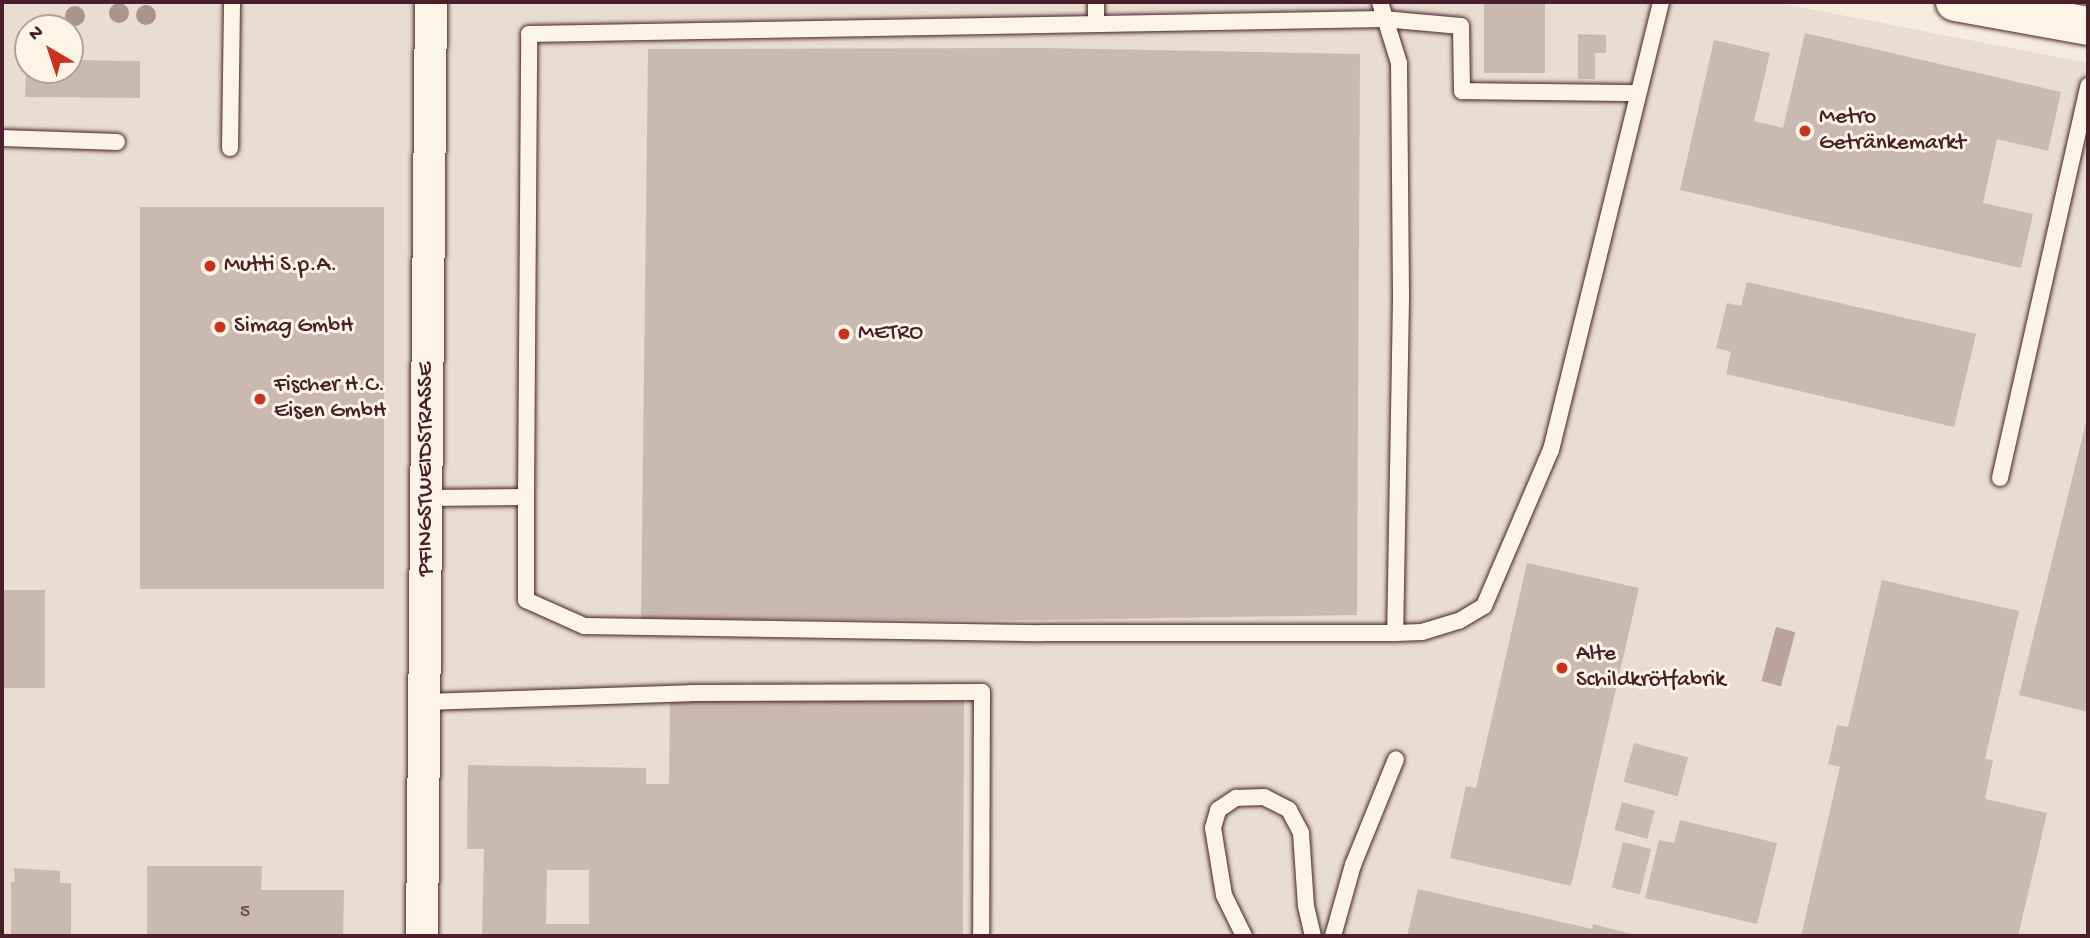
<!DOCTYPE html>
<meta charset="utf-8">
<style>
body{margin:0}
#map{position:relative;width:2090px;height:938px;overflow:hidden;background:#f5ecde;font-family:"Gochi Hand",sans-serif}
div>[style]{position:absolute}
.built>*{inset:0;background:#e8ddd0}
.water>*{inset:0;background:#b8a39e;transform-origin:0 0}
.building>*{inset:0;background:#cab9b1;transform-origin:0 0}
.roads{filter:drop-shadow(0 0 2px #4a1f2b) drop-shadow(0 0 2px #4a1f2b)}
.service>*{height:16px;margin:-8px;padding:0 8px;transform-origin:8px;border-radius:8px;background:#fcf5e5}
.minor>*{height:32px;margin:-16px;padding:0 16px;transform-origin:16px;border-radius:16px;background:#fcf5e5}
.secondary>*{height:38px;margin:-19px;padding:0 19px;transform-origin:19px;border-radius:19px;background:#fcf5e5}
.trees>*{width:20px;height:20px;margin:-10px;border-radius:50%;background:#ab9390}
.dots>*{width:19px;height:19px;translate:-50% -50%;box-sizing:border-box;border:4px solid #fcf5e5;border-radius:50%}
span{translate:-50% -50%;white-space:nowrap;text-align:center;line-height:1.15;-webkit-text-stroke:6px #fcf5e5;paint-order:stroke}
.number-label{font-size:19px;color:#6a464c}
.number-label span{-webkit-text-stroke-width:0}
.poi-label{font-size:23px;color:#4a1f2b}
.left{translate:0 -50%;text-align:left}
.street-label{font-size:23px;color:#4a1f2b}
.frame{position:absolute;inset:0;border:4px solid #4a1f2b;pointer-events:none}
.north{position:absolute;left:14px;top:14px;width:70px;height:70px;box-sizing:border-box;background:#fcf5e5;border:2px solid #b59f9b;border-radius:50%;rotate:321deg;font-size:19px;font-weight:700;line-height:28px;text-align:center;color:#4a1f2b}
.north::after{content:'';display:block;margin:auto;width:24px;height:32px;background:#c8321e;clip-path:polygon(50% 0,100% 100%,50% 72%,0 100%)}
</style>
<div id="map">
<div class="built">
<i style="clip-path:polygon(evenodd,2px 2px,1774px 2px,2088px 63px,2088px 936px,2px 936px,2px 2px,28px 28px,70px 28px,70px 70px,28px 70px,28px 28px)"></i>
</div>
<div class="water">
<i style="left:1776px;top:627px;width:20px;height:56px;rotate:15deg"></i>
</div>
<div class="building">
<i style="left:1484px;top:2px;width:61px;height:71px"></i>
<i style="clip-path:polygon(1805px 33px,2061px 92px,2048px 151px,1997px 139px,1983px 203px,2033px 214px,2021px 268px,1680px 190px,1714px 40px,1770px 53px,1754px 121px,1783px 128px)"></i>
<i style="clip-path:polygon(1578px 34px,1606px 35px,1606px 53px,1595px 53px,1595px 79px,1578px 79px)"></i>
<i style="clip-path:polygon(1043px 48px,1360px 54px,1357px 615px,1043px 620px,641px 619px,648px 49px)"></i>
<i style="clip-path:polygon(70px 60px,140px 61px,140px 98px,25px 97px,26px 70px,70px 70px)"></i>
<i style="left:140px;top:207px;width:244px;height:382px"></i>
<i style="clip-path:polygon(1747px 282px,1976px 334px,1954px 427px,1726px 374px,1731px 352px,1716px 348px,1727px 303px,1741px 306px)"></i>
<i style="clip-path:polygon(2087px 418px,2088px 418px,2088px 712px,2019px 695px)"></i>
<i style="clip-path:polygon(1527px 563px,1639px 588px,1571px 886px,1450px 858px,1466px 786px,1476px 788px)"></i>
<i style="clip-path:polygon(1882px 580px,2019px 611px,1985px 759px,1993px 760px,1985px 799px,2047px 813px,2018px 936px,1801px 936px,1840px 767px,1828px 764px,1837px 725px,1848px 727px)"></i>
<i style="left:2px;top:590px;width:43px;height:98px"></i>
<i style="clip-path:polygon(evenodd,670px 697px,964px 700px,963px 936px,482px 936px,484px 849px,467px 849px,468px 765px,646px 768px,646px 784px,669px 784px,670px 697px,547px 870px,589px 870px,589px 924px,546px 924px,547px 870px)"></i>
<i style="left:1634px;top:743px;width:56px;height:40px;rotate:15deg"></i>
<i style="left:1622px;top:802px;width:34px;height:29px;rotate:15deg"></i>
<i style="clip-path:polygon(1680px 820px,1777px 843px,1757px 924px,1645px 898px,1659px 840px,1674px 843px)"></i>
<i style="left:1623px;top:842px;width:29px;height:47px;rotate:14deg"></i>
<i style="clip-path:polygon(147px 866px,262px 866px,261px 890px,344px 890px,343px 936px,147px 936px)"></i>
<i style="clip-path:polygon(14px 868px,60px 871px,60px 883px,71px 883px,71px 936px,11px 936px,11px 882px,15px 882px)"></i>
<i style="clip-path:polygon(1418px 889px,1592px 929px,1593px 924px,1639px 936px,1407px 936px)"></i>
</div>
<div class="roads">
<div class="service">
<i style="left:1096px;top:2px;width:21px;rotate:90deg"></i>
<i style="left:1380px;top:2px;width:64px;rotate:72.7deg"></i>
<i style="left:1399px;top:63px;width:236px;rotate:89.5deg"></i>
<i style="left:1401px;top:299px;width:334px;rotate:91deg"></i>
<i style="left:2px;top:138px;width:115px;rotate:2deg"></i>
<i style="left:230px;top:148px;width:146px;rotate:-89.2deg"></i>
<i style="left:2000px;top:478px;width:402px;rotate:-77.3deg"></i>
<i style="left:526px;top:497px;width:463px;rotate:-89.6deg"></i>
<i style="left:529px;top:34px;width:854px;rotate:-1.01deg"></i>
<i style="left:1383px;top:19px;width:78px;rotate:5.1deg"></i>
<i style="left:1461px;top:26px;width:65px;rotate:89.1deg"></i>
<i style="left:1462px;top:91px;width:176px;rotate:0.7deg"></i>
<i style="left:427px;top:498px;width:99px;rotate:-0.6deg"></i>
<i style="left:526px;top:497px;width:103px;rotate:90deg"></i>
<i style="left:526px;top:600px;width:64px;rotate:24.1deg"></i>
<i style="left:584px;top:626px;width:457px;rotate:0.9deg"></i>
<i style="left:1041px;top:633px;width:354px"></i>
<i style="left:1395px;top:633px;width:27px;rotate:-2deg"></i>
<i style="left:1422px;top:632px;width:39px;rotate:-17deg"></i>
<i style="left:1459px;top:621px;width:29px;rotate:-31deg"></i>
<i style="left:1484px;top:606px;width:170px;rotate:-66.8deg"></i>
<i style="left:1551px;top:450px;width:461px;rotate:-76.2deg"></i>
<i style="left:425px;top:702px;width:265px;rotate:-1.9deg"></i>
<i style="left:690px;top:693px;width:292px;rotate:-0.2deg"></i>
<i style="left:982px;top:692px;width:244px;rotate:90.2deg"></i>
<i style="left:1244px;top:936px;width:46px;rotate:-116deg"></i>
<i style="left:1224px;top:895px;width:68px;rotate:-99.3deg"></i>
<i style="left:1213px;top:828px;width:19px;rotate:-74deg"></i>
<i style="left:1218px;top:810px;width:22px;rotate:-34deg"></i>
<i style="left:1236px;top:798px;width:28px;rotate:-2deg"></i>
<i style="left:1264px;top:797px;width:28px;rotate:27deg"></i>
<i style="left:1289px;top:810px;width:26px;rotate:62deg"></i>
<i style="left:1301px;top:833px;width:73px;rotate:86.1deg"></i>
<i style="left:1306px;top:906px;width:31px;rotate:77deg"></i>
<i style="left:1333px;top:936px;width:74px;rotate:-74.3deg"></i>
<i style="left:1353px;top:865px;width:114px;rotate:-67.9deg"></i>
</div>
<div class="minor">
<i style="left:422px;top:936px;width:934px;rotate:-89.45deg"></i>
</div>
<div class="secondary">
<i style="left:1955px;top:2px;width:135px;rotate:10.2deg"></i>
</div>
</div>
<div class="trees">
<i style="left:119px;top:13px"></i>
<i style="left:146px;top:15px"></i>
<i style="left:75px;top:16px"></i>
</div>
<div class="dots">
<i style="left:1805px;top:131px;background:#c8321e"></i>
<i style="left:210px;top:266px;background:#c8321e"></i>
<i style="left:220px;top:327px;background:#c8321e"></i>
<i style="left:844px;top:334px;background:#c8321e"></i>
<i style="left:260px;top:399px;background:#c8321e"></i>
<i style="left:1562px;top:668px;background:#c8321e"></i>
</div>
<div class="number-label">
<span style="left:245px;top:913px">5</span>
</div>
<div class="poi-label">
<span class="left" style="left:1819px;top:131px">Metro<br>Getränkemarkt</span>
<span class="left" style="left:224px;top:266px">Mutti S.p.A.</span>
<span class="left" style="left:234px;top:327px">Simag GmbH</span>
<span class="left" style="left:858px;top:334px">METRO</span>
<span class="left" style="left:274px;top:399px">Fischer H.C.<br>Eisen GmbH</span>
<span class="left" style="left:1576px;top:668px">Alte<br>Schildkrötfabrik</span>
</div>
<div class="street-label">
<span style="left:427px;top:469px;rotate:-90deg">PFINGSTWEIDSTRASSE</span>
</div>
<div class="frame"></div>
<div class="north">N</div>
</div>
